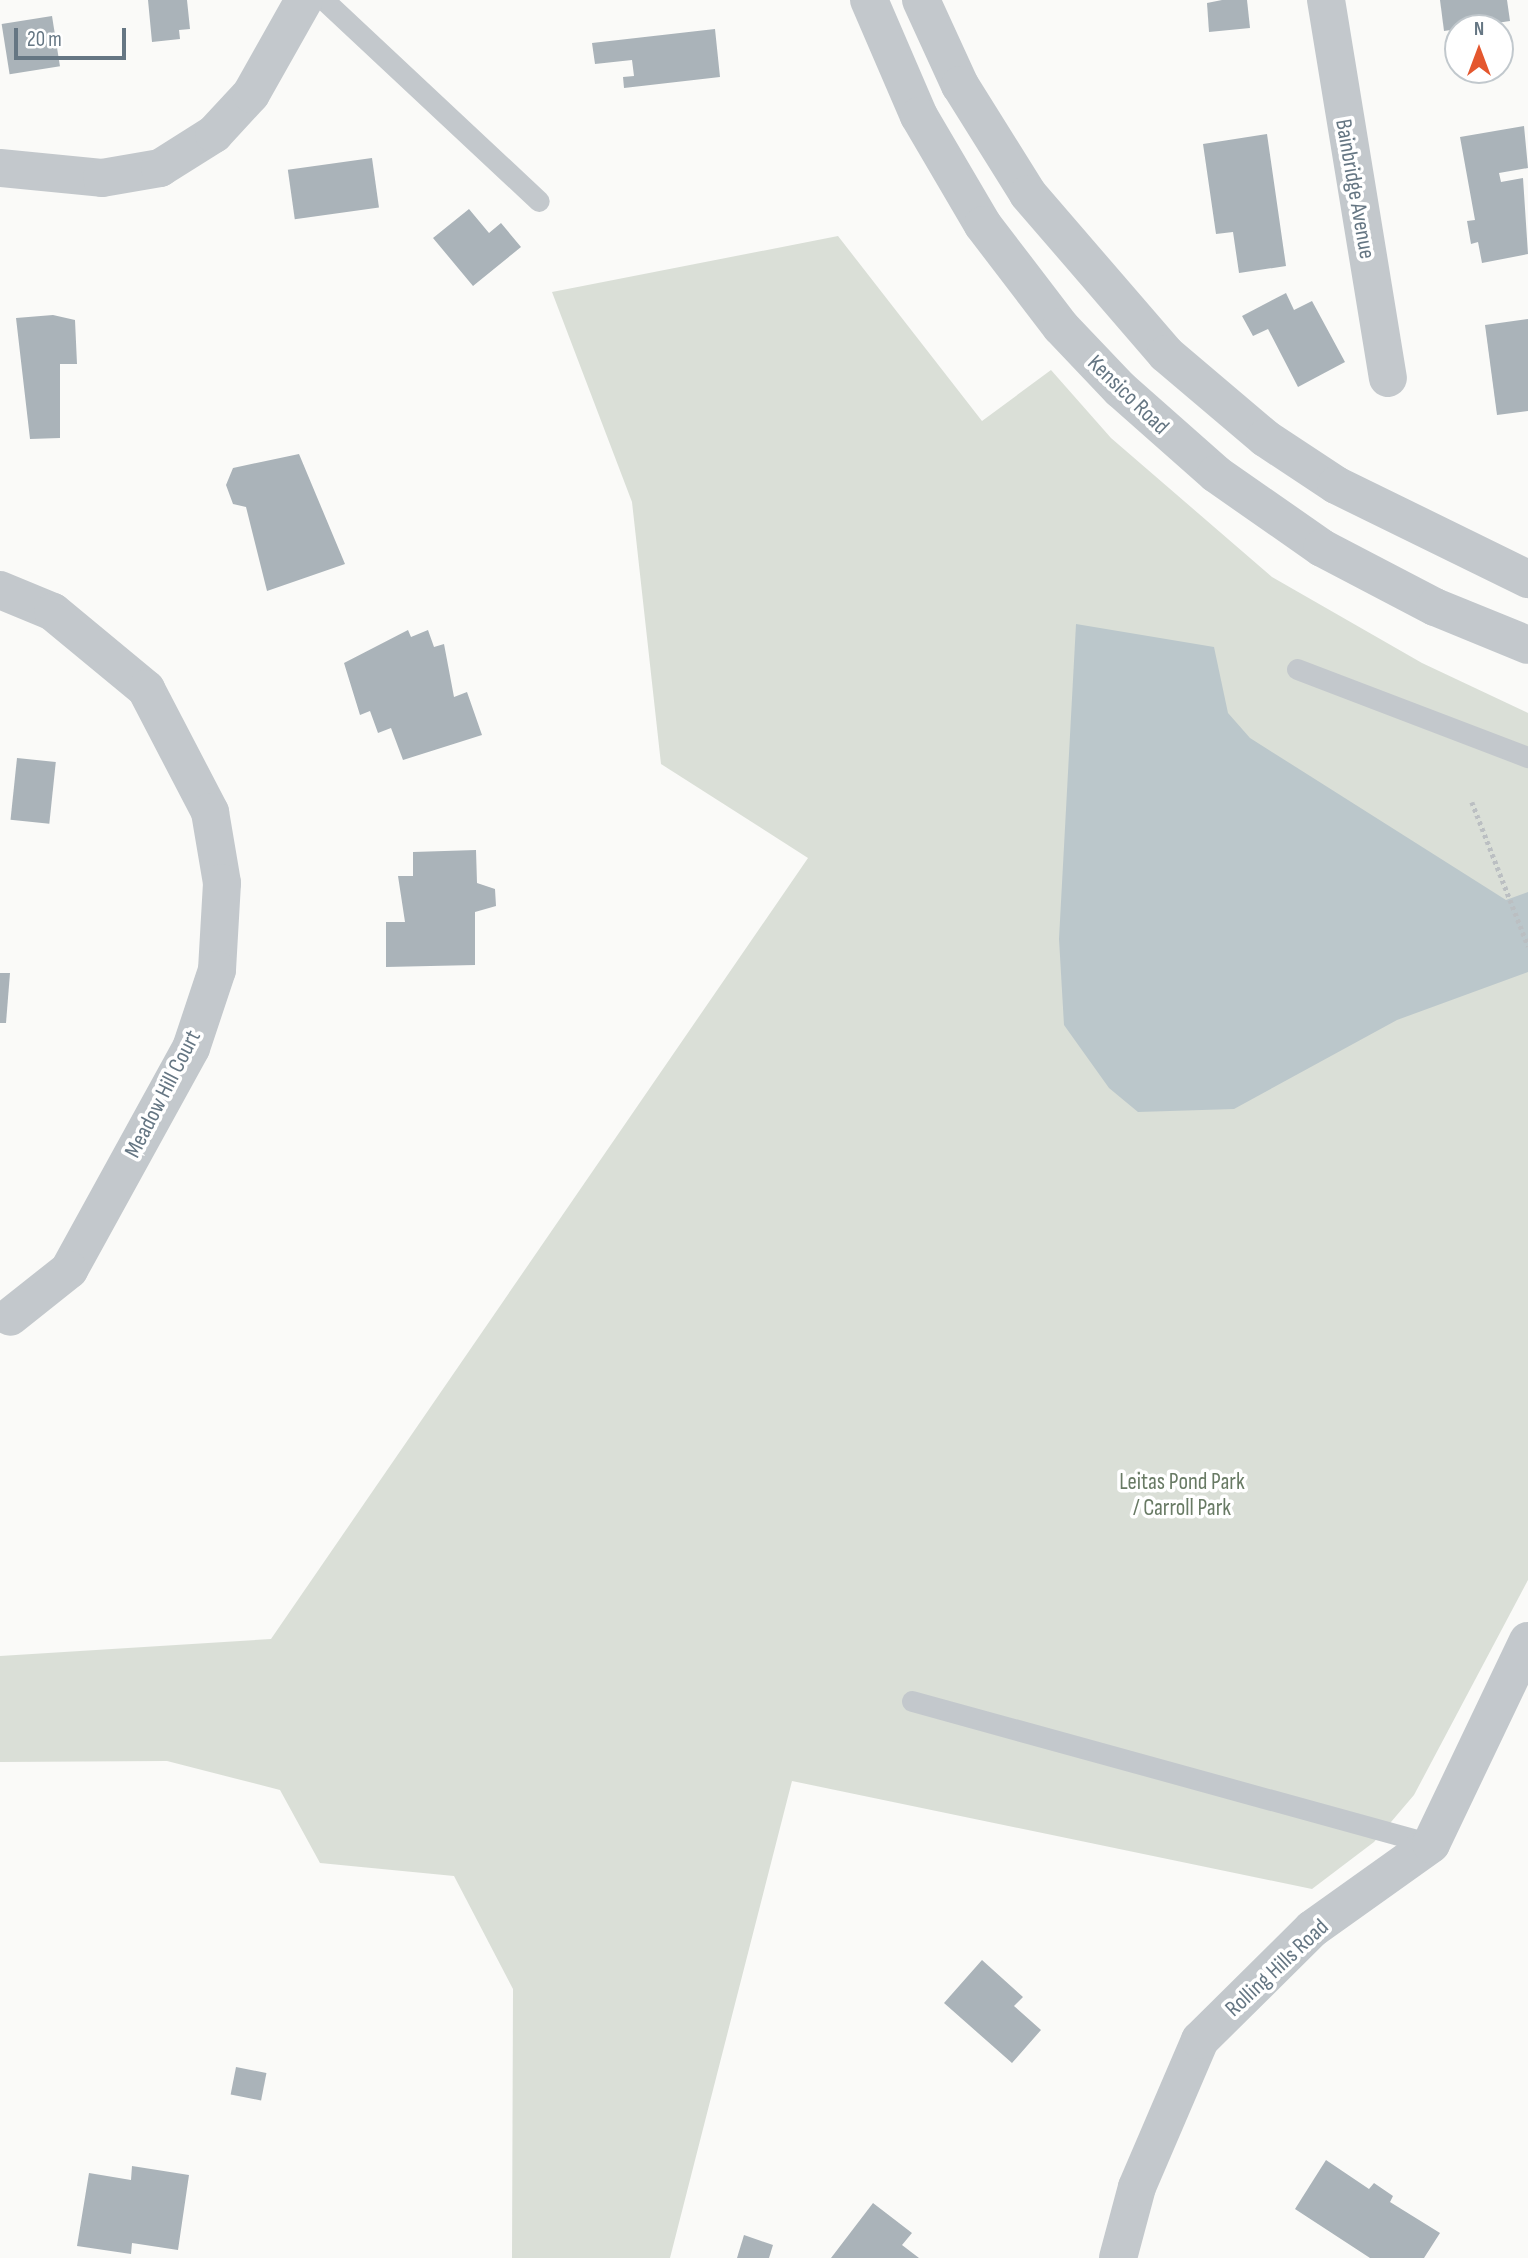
<!DOCTYPE html>
<style>
body{margin:0}
#map{position:relative;width:1528px;height:2258px;overflow:hidden;background:#fafaf8;font-family:"Sofia Sans Condensed",sans-serif}
div>[style]{position:absolute}
.green>*{inset:0;background:#dadfd7}
.water>*{inset:0;background:#bbc7cb}
.building>*{inset:0;background:#aab3b9;transform-origin:0 0}
.path>*{height:4.5px;margin-top:-2.25px;transform-origin:0;background:repeating-linear-gradient(90deg,#bbbfc2 0 3.5px,transparent 0 7px)}
.service>*{height:21px;margin:-10.5px;padding:0 10.5px;transform-origin:10.5px;border-radius:10.5px;background:#c3c8cc}
.minor>*{height:38px;margin:-19px;padding:0 19px;transform-origin:19px;border-radius:19px;background:#c3c8cc}
.tertiary>*{height:38px;margin:-19px;padding:0 19px;transform-origin:19px;border-radius:19px;background:#c3c8cc}
span{translate:-50% -50%;white-space:nowrap;text-align:center;line-height:1.15;-webkit-text-stroke:7px #fff;paint-order:stroke}
.street-label{font-size:23px;color:#657683}
.park-label{font-size:23px;color:#687a64}
.north{position:absolute;left:1444px;top:14px;width:70px;height:70px;box-sizing:border-box;background:#fff;border:2px solid #c1c8cd;border-radius:50%;rotate:0deg;font-size:19px;font-weight:700;line-height:28px;text-align:center;color:#657683}
.north::after{content:'';display:block;margin:auto;width:24px;height:32px;background:#e4572e;clip-path:polygon(50% 0,100% 100%,50% 72%,0 100%)}
.scale{position:absolute;left:14px;top:28px;width:112px;height:32px;box-sizing:border-box;border:4px solid #657683;border-top:0;padding-left:9px;font-size:21px;line-height:24px;white-space:nowrap;color:#657683;-webkit-text-stroke:5px #fff;paint-order:stroke}
</style>
<div id="map">
<div class="green">
<i style="clip-path:polygon(838px 236px,982px 421px,1051px 370px,1111px 438px,1272px 577px,1422px 663px,1528px 713px,1528px 1580px,1414px 1795px,1374px 1842px,1312px 1889px,792px 1781px,670px 2258px,512px 2258px,513px 1989px,454px 1876px,320px 1863px,280px 1790px,167px 1761px,0 1762px,0 1656px,271px 1639px,808px 858px,661px 764px,632px 502px,552px 292px)"></i>
</div>
<div class="water">
<i style="clip-path:polygon(1076px 624px,1214px 647px,1228px 713px,1250px 738px,1506px 900px,1528px 892px,1528px 972px,1397px 1020px,1234px 1109px,1138px 1112px,1109px 1088px,1064px 1025px,1059px 939px)"></i>
</div>
<div class="building">
<i style="clip-path:polygon(148px 0,187px 0,190px 29px,179px 30px,180px 39px,152px 42px)"></i>
<i style="clip-path:polygon(1222px 0,1247px 0,1250px 28px,1209px 32px,1207px 3px)"></i>
<i style="clip-path:polygon(1440px 0,1507px 0,1510px 21px,1444px 31px)"></i>
<i style="left:52px;top:16px;width:51px;height:51px;rotate:81deg"></i>
<i style="clip-path:polygon(715px 29px,720px 77px,624px 88px,623px 77px,634px 76px,632px 60px,595px 64px,592px 43px)"></i>
<i style="clip-path:polygon(1524px 126px,1528px 168px,1499px 173px,1501px 182px,1523px 178px,1528px 254px,1482px 263px,1478px 242px,1471px 244px,1467px 221px,1475px 220px,1460px 137px)"></i>
<i style="clip-path:polygon(1267px 134px,1286px 266px,1239px 273px,1233px 232px,1216px 234px,1203px 144px)"></i>
<i style="left:372px;top:158px;width:50px;height:85px;rotate:82deg"></i>
<i style="clip-path:polygon(469px 209px,489px 233px,501px 223px,521px 247px,473px 286px,433px 238px)"></i>
<i style="clip-path:polygon(1286px 293px,1294px 310px,1312px 301px,1345px 362px,1298px 387px,1268px 329px,1253px 336px,1242px 316px)"></i>
<i style="clip-path:polygon(53px 315px,75px 320px,77px 364px,60px 364px,60px 438px,30px 439px,16px 318px)"></i>
<i style="clip-path:polygon(1528px 319px,1528px 411px,1497px 415px,1485px 325px)"></i>
<i style="clip-path:polygon(299px 454px,345px 564px,267px 591px,246px 507px,233px 504px,226px 485px,233px 468px)"></i>
<i style="clip-path:polygon(408px 630px,411px 637px,428px 630px,434px 647px,444px 644px,454px 697px,467px 692px,482px 735px,403px 760px,391px 728px,378px 733px,370px 711px,360px 715px,344px 663px)"></i>
<i style="left:17px;top:758px;width:39px;height:62px;rotate:6deg"></i>
<i style="clip-path:polygon(476px 850px,477px 883px,495px 889px,496px 906px,475px 912px,475px 965px,386px 967px,386px 922px,405px 922px,398px 876px,413px 876px,413px 852px)"></i>
<i style="clip-path:polygon(0 973px,10px 973px,6px 1023px,0 1023px)"></i>
<i style="clip-path:polygon(982px 1960px,1023px 1997px,1014px 2006px,1041px 2030px,1012px 2063px,944px 2003px)"></i>
<i style="left:236px;top:2067px;width:31px;height:28px;rotate:11deg"></i>
<i style="clip-path:polygon(1326px 2160px,1369px 2189px,1374px 2183px,1393px 2196px,1390px 2202px,1440px 2233px,1424px 2258px,1370px 2258px,1295px 2209px)"></i>
<i style="clip-path:polygon(132px 2166px,189px 2175px,178px 2250px,132px 2243px,131px 2254px,77px 2246px,89px 2173px,131px 2180px)"></i>
<i style="clip-path:polygon(873px 2203px,912px 2233px,902px 2245px,919px 2258px,831px 2258px)"></i>
<i style="clip-path:polygon(744px 2235px,773px 2245px,769px 2258px,737px 2258px)"></i>
</div>
<div class="path">
<i style="left:1472px;top:802px;width:155px;rotate:68.7deg"></i>
</div>
<div class="service">
<i style="left:324px;top:0;width:294px;rotate:43.1deg"></i>
<i style="left:1297px;top:669px;width:247px;rotate:20.9deg"></i>
<i style="left:912px;top:1701px;width:538px;rotate:15.4deg"></i>
</div>
<div class="minor">
<i style="left:1326px;top:0;width:383px;rotate:80.7deg"></i>
<i style="left:0;top:168px;width:102px;rotate:5.6deg"></i>
<i style="left:102px;top:178px;width:59px;rotate:-9.8deg"></i>
<i style="left:160px;top:168px;width:64px;rotate:-32.2deg"></i>
<i style="left:214px;top:134px;width:54px;rotate:-47.2deg"></i>
<i style="left:251px;top:94px;width:108px;rotate:-60.6deg"></i>
<i style="left:0;top:590px;width:57px;rotate:22.5deg"></i>
<i style="left:53px;top:612px;width:121px;rotate:39.6deg"></i>
<i style="left:146px;top:689px;width:139px;rotate:62.5deg"></i>
<i style="left:210px;top:812px;width:72px;rotate:80.4deg"></i>
<i style="left:222px;top:883px;width:87px;rotate:93.3deg"></i>
<i style="left:217px;top:970px;width:82px;rotate:108.4deg"></i>
<i style="left:191px;top:1048px;width:253px;rotate:118.8deg"></i>
<i style="left:69px;top:1270px;width:75px;rotate:141.5deg"></i>
<i style="left:1118px;top:2258px;width:73px;rotate:-75deg"></i>
<i style="left:1137px;top:2187px;width:160px;rotate:-66.8deg"></i>
<i style="left:1200px;top:2040px;width:158px;rotate:-44.7deg"></i>
<i style="left:1312px;top:1929px;width:146px;rotate:-35.5deg"></i>
<i style="left:1431px;top:1844px;width:225px;rotate:-64.5deg"></i>
</div>
<div class="tertiary">
<i style="left:869px;top:0;width:126px;rotate:66.7deg"></i>
<i style="left:919px;top:116px;width:126px;rotate:59.6deg"></i>
<i style="left:983px;top:225px;width:128px;rotate:52.6deg"></i>
<i style="left:1061px;top:327px;width:86px;rotate:46.4deg"></i>
<i style="left:1120px;top:389px;width:128px;rotate:41.5deg"></i>
<i style="left:1216px;top:474px;width:129px;rotate:34.9deg"></i>
<i style="left:1322px;top:548px;width:127px;rotate:27.6deg"></i>
<i style="left:1435px;top:607px;width:100px;rotate:22.2deg"></i>
<i style="left:921px;top:0;width:94px;rotate:65.4deg"></i>
<i style="left:960px;top:85px;width:128px;rotate:58deg"></i>
<i style="left:1028px;top:194px;width:211px;rotate:49.2deg"></i>
<i style="left:1166px;top:354px;width:130px;rotate:40.3deg"></i>
<i style="left:1265px;top:438px;width:85px;rotate:33.5deg"></i>
<i style="left:1336px;top:485px;width:214px;rotate:26.1deg"></i>
</div>
<div class="street-label">
<span style="left:1355px;top:189px;rotate:80deg">Bainbridge Avenue</span>
<span style="left:1128px;top:395px;rotate:44deg">Kensico Road</span>
<span style="left:163px;top:1094px;rotate:-63deg">Meadow Hill Court</span>
<span style="left:1277px;top:1968px;rotate:-43deg">Rolling Hills Road</span>
</div>
<div class="park-label">
<span style="left:1182px;top:1495px">Leitas Pond Park<br>/ Carroll Park</span>
</div>
<div class="north">N</div>
<div class="scale">20 m</div>
</div>
